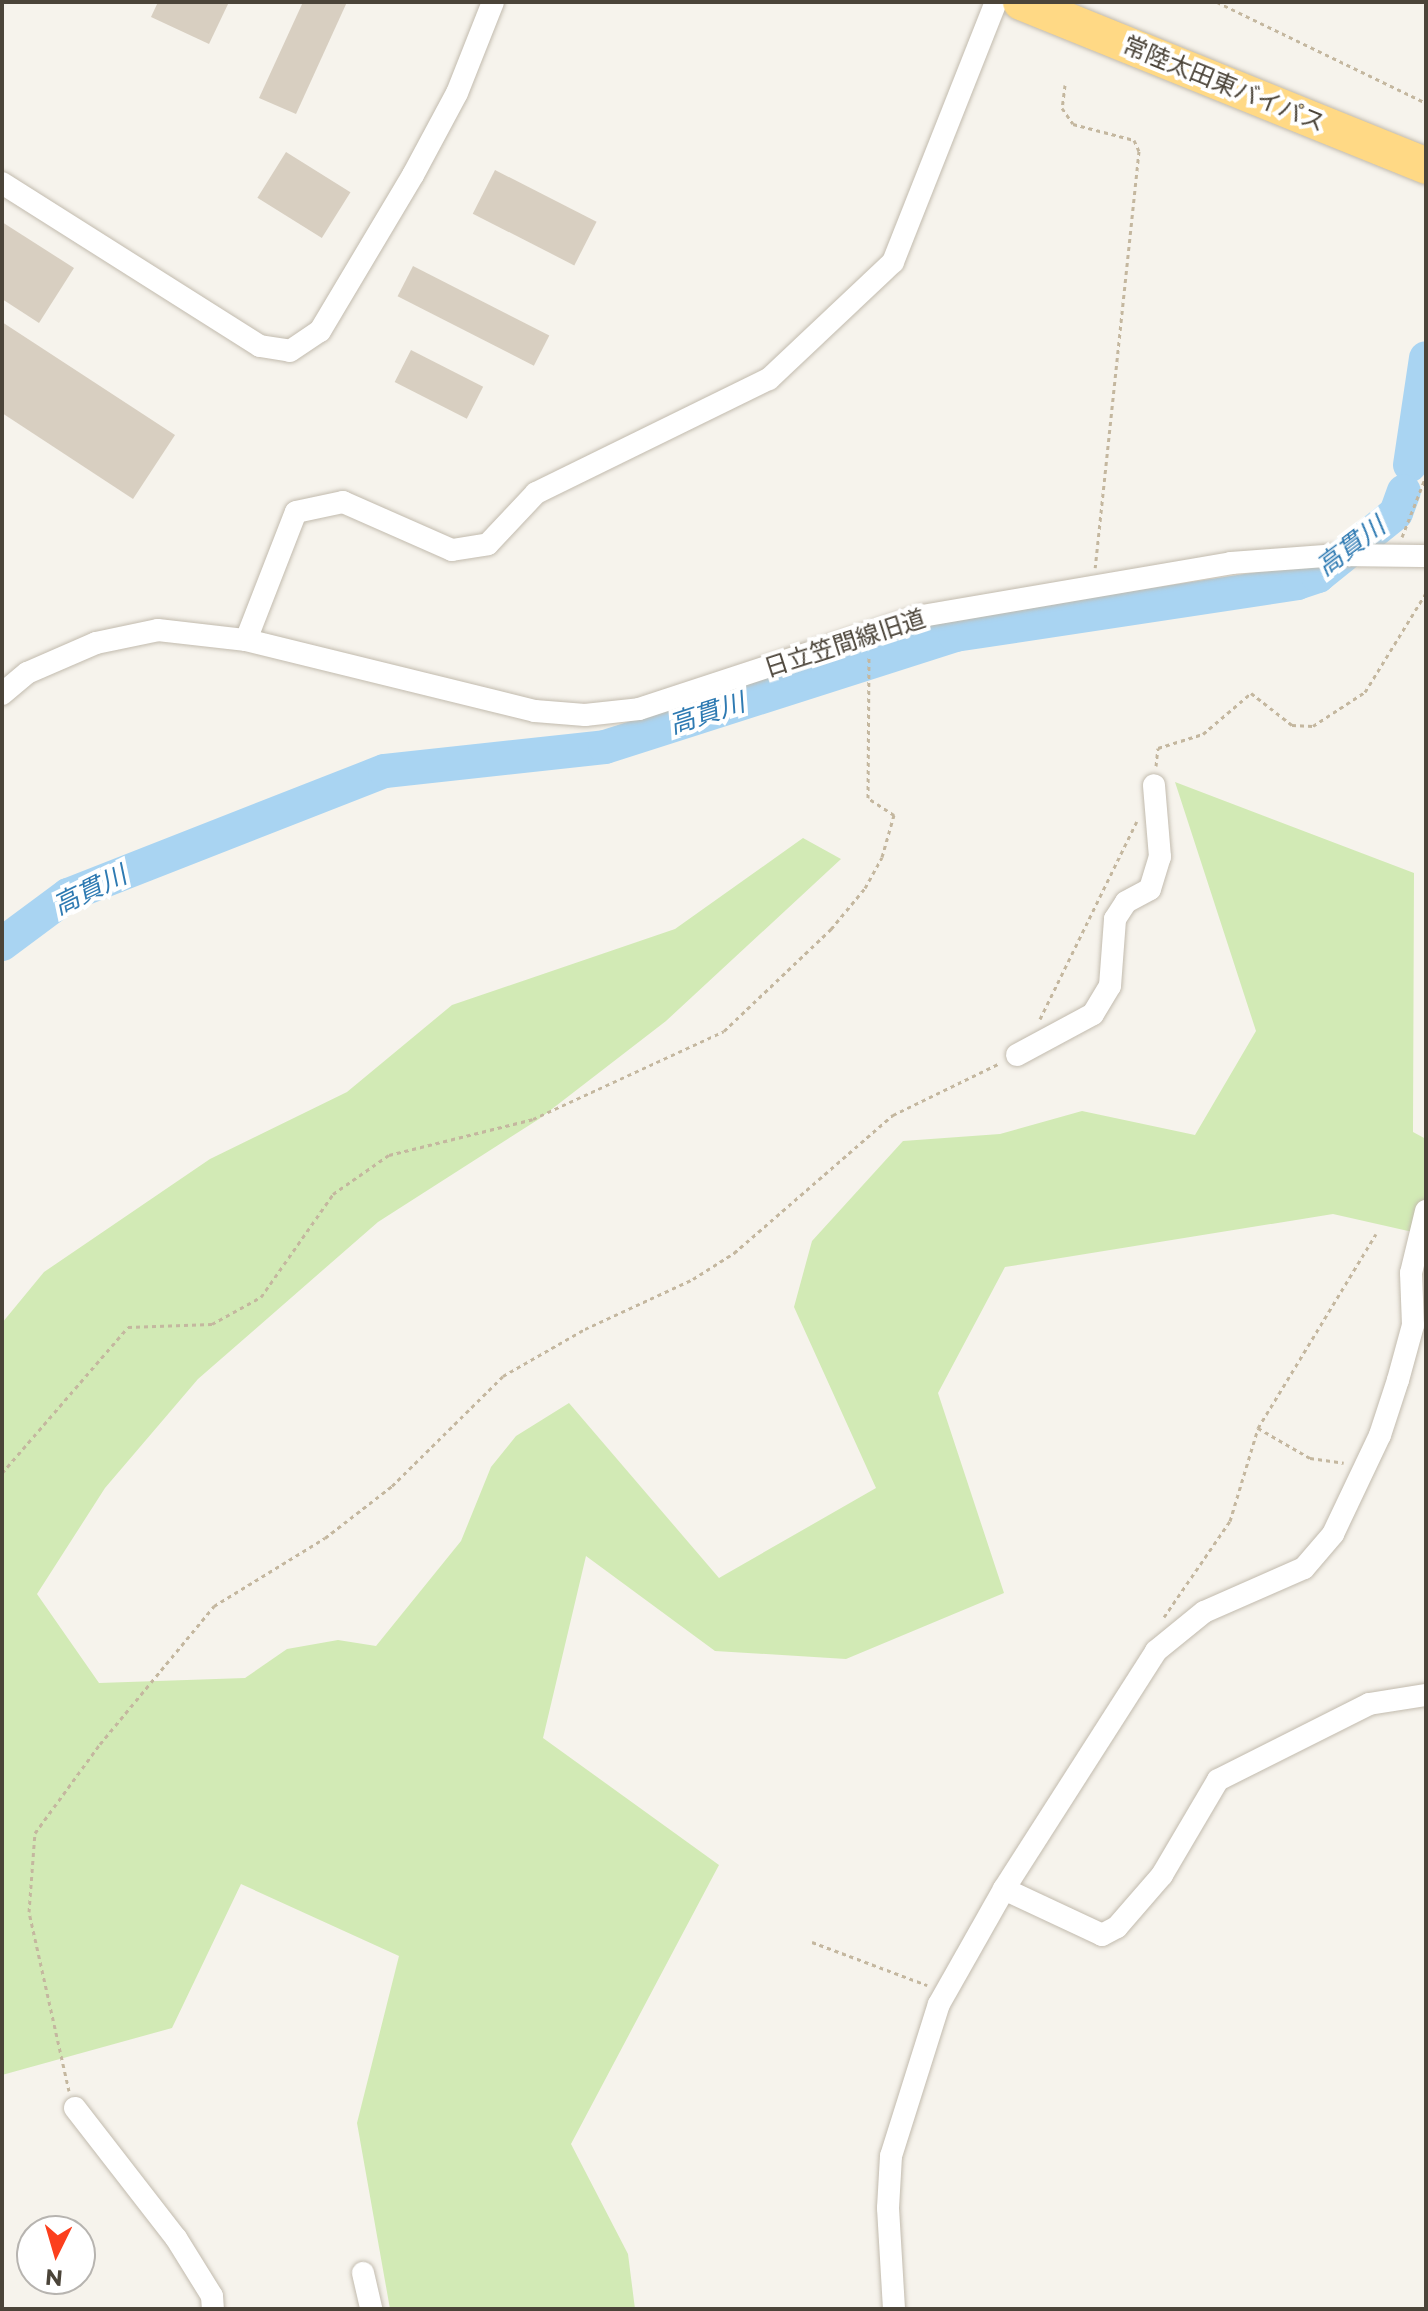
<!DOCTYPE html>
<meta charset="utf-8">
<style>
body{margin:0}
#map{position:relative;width:1428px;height:2311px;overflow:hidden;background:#f6f3ec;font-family:Montserrat,"Noto Sans JP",sans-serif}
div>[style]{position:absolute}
.green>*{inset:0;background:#d2eab5}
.river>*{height:34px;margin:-17px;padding:0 17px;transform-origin:17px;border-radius:17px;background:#a9d4f2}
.building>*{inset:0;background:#d8cfc1;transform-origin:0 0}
.path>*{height:3px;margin-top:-1.5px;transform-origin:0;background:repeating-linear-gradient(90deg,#c4b79f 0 4px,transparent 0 8px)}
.roads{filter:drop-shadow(0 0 2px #c2bbae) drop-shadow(0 0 2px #c2bbae)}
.minor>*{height:22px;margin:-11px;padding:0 11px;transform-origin:11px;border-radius:11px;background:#fff}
.trunk>*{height:36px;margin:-18px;padding:0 18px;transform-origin:18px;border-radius:18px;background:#ffd985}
span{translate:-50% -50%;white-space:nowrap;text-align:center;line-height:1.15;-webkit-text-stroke:8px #fff;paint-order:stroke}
.street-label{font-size:24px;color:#4b4439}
.water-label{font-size:26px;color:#2e7ab2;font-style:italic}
.frame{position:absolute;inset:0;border:4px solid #4b4439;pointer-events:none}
.north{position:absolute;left:16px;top:2215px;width:80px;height:80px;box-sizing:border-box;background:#fff;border:2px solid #b7b4b0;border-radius:50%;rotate:185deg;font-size:22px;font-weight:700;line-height:32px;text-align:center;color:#4b4439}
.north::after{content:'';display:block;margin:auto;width:28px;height:36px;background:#fc3f1d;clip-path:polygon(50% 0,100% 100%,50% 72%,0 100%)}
</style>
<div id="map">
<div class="green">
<i style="clip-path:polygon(1175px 782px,1414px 873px,1413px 1132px,1426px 1139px,1426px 1235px,1333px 1214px,1005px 1267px,938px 1393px,1004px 1593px,846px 1659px,715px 1651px,586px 1556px,543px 1738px,719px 1865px,571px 2144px,628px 2254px,635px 2309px,390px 2309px,357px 2123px,399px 1956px,241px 1884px,172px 2028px,2px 2075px,2px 1323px,44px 1272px,210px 1159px,347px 1092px,452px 1005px,675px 929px,803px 838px,841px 859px,666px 1021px,539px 1119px,378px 1222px,198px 1379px,105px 1488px,37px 1594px,99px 1683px,245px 1678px,287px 1649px,338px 1640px,376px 1646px,461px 1541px,491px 1467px,516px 1436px,569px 1403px,719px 1578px,876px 1488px,794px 1307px,812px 1241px,903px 1141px,1000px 1134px,1082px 1111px,1195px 1135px,1256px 1031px)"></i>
</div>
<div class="river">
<i style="left:1410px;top:465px;width:108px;rotate:-81.5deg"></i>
<i style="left:2px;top:944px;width:82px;rotate:-36.6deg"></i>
<i style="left:68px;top:895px;width:340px;rotate:-21.4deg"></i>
<i style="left:385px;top:771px;width:221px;rotate:-6.2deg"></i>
<i style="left:605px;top:747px;width:367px;rotate:-17.7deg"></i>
<i style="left:955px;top:635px;width:346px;rotate:-8.6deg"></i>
<i style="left:1297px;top:583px;width:22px;rotate:-18deg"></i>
<i style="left:1318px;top:576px;width:100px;rotate:-38.9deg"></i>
<i style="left:1396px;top:513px;width:23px;rotate:-70deg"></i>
</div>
<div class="building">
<i style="clip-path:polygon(158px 2px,229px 2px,209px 44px,151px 17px)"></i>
<i style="clip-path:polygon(303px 2px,347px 2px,296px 114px,259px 98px)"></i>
<i style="left:286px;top:152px;width:76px;height:54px;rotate:32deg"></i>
<i style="left:495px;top:170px;width:114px;height:49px;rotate:27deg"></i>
<i style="clip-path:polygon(2px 222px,74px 268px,39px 323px,2px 299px)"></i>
<i style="left:413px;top:266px;width:153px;height:34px;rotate:27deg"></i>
<i style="clip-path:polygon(2px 322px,175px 435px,133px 499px,2px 413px)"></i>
<i style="left:411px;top:350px;width:81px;height:36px;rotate:27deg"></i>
</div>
<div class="path">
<i style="left:1217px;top:2px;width:232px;rotate:25.8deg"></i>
<i style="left:1065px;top:85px;width:23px;rotate:97deg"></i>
<i style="left:1062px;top:108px;width:19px;rotate:55deg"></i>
<i style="left:1073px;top:124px;width:63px;rotate:14.7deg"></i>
<i style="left:1134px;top:140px;width:12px;rotate:66deg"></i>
<i style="left:1139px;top:151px;width:419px;rotate:96deg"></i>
<i style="left:1402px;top:537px;width:66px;rotate:-68.5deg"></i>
<i style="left:1156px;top:766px;width:18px;rotate:-84deg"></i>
<i style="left:1158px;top:748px;width:47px;rotate:-17.3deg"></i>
<i style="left:1203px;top:734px;width:63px;rotate:-40.5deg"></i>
<i style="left:1251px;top:693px;width:52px;rotate:38deg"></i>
<i style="left:1292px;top:725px;width:21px;rotate:3deg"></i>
<i style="left:1313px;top:726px;width:62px;rotate:-33.2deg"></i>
<i style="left:1365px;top:692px;width:116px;rotate:-58.4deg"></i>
<i style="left:1040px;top:1019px;width:220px;rotate:-63.9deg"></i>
<i style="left:1258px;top:1428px;width:60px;rotate:30deg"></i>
<i style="left:1310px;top:1458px;width:34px;rotate:8deg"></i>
<i style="left:2px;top:1473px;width:193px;rotate:-49.2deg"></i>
<i style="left:128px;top:1327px;width:84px;rotate:-2deg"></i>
<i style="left:212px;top:1324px;width:56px;rotate:-28.9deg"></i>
<i style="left:261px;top:1297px;width:126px;rotate:-55deg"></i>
<i style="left:333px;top:1194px;width:68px;rotate:-34.9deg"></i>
<i style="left:389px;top:1155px;width:148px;rotate:-14deg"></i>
<i style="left:533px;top:1119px;width:210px;rotate:-24.7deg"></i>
<i style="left:724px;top:1031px;width:148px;rotate:-43.6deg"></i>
<i style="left:831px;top:929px;width:53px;rotate:-50.3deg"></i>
<i style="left:865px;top:888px;width:35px;rotate:-61deg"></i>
<i style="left:882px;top:857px;width:44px;rotate:-74.1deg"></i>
<i style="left:894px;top:815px;width:31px;rotate:-147deg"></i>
<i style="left:868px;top:798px;width:143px;rotate:-89.6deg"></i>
<i style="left:1164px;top:1617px;width:116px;rotate:-55.5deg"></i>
<i style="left:1230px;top:1521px;width:97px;rotate:-73.2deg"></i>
<i style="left:1258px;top:1428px;width:227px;rotate:-58.7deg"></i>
<i style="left:812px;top:1942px;width:123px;rotate:20.5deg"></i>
<i style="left:69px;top:2091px;width:183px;rotate:-102.6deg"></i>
<i style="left:29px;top:1912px;width:79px;rotate:-85.7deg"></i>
<i style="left:35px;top:1833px;width:110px;rotate:-53.9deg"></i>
<i style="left:100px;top:1744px;width:179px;rotate:-50.4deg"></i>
<i style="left:214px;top:1606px;width:130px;rotate:-31.5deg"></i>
<i style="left:325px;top:1538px;width:85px;rotate:-37.8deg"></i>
<i style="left:392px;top:1486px;width:156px;rotate:-44.7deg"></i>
<i style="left:503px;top:1376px;width:95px;rotate:-29.8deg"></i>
<i style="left:585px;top:1329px;width:119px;rotate:-24.8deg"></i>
<i style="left:693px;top:1279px;width:49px;rotate:-32.4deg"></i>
<i style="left:734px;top:1253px;width:211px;rotate:-41deg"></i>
<i style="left:893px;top:1115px;width:117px;rotate:-25.9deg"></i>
</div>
<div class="roads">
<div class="minor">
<i style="left:2px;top:183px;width:305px;rotate:32.3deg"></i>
<i style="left:260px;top:346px;width:30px;rotate:9deg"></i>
<i style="left:290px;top:351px;width:36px;rotate:-34deg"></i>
<i style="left:320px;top:331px;width:182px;rotate:-59.2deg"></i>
<i style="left:413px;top:175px;width:93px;rotate:-61.8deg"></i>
<i style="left:457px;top:93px;width:98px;rotate:-68.4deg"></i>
<i style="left:246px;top:640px;width:137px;rotate:-68.7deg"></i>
<i style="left:296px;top:512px;width:48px;rotate:-12deg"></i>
<i style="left:343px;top:502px;width:119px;rotate:23.8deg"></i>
<i style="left:452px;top:550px;width:36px;rotate:-9deg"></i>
<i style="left:488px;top:544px;width:70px;rotate:-46.7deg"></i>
<i style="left:536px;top:493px;width:259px;rotate:-26.1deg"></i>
<i style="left:769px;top:379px;width:170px;rotate:-43.3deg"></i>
<i style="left:893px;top:262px;width:280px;rotate:-68.4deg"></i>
<i style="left:2px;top:694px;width:33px;rotate:-40deg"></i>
<i style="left:27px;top:673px;width:75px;rotate:-23.5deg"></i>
<i style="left:96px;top:643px;width:63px;rotate:-11.8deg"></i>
<i style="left:158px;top:630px;width:89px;rotate:6.5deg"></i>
<i style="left:246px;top:640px;width:298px;rotate:13.8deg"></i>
<i style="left:535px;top:711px;width:50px;rotate:4.6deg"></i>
<i style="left:585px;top:715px;width:54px;rotate:-6.3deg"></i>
<i style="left:639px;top:709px;width:298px;rotate:-18.2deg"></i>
<i style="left:922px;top:616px;width:314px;rotate:-9.7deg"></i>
<i style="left:1231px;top:563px;width:107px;rotate:-4.3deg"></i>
<i style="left:1338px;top:555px;width:88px;rotate:0.7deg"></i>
<i style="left:1017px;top:1055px;width:86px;rotate:-28.3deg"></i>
<i style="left:1093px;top:1014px;width:33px;rotate:-59deg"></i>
<i style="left:1110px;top:986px;width:67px;rotate:-85.7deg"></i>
<i style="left:1115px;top:919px;width:20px;rotate:-57deg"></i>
<i style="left:1126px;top:902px;width:27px;rotate:-28deg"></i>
<i style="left:1150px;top:889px;width:34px;rotate:-73deg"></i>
<i style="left:1160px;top:857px;width:72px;rotate:-94.8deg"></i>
<i style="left:1004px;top:1889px;width:108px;rotate:25.1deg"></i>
<i style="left:1102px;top:1935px;width:17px;rotate:-28deg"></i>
<i style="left:1117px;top:1927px;width:69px;rotate:-49.1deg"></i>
<i style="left:1162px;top:1875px;width:110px;rotate:-59.5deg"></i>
<i style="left:1218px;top:1780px;width:169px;rotate:-26.7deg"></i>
<i style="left:1369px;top:1704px;width:58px;rotate:-9deg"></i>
<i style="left:75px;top:2108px;width:165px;rotate:52.2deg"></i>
<i style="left:176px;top:2238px;width:68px;rotate:58.2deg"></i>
<i style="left:212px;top:2296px;width:13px;rotate:86deg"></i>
<i style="left:363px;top:2273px;width:37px;rotate:77deg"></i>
<i style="left:894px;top:2309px;width:101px;rotate:-93.4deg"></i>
<i style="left:888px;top:2208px;width:52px;rotate:-86.7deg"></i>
<i style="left:891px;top:2156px;width:159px;rotate:-72.5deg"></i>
<i style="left:939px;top:2004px;width:132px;rotate:-60.5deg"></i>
<i style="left:1004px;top:1889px;width:282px;rotate:-57.4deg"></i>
<i style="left:1156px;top:1651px;width:62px;rotate:-39.1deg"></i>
<i style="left:1204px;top:1612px;width:109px;rotate:-23.7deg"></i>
<i style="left:1304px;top:1568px;width:45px;rotate:-49.5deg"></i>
<i style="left:1333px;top:1534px;width:110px;rotate:-64.6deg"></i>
<i style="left:1380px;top:1435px;width:58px;rotate:-71.9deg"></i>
<i style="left:1398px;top:1380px;width:57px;rotate:-74.7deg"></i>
<i style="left:1413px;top:1325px;width:52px;rotate:-92.2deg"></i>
<i style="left:1411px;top:1273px;width:64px;rotate:-76.4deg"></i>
</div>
<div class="trunk">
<i style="left:1021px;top:2px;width:437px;rotate:22deg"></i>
</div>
</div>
<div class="street-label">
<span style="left:1224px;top:84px;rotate:22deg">常陸太田東バイパス</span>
<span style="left:845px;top:643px;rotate:-18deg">日立笠間線旧道</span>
</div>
<div class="water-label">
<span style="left:1351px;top:547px;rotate:-37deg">高貫川</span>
<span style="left:707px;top:714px;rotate:-18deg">高貫川</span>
<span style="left:90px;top:891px;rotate:-26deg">高貫川</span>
</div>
<div class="frame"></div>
<div class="north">N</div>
</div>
